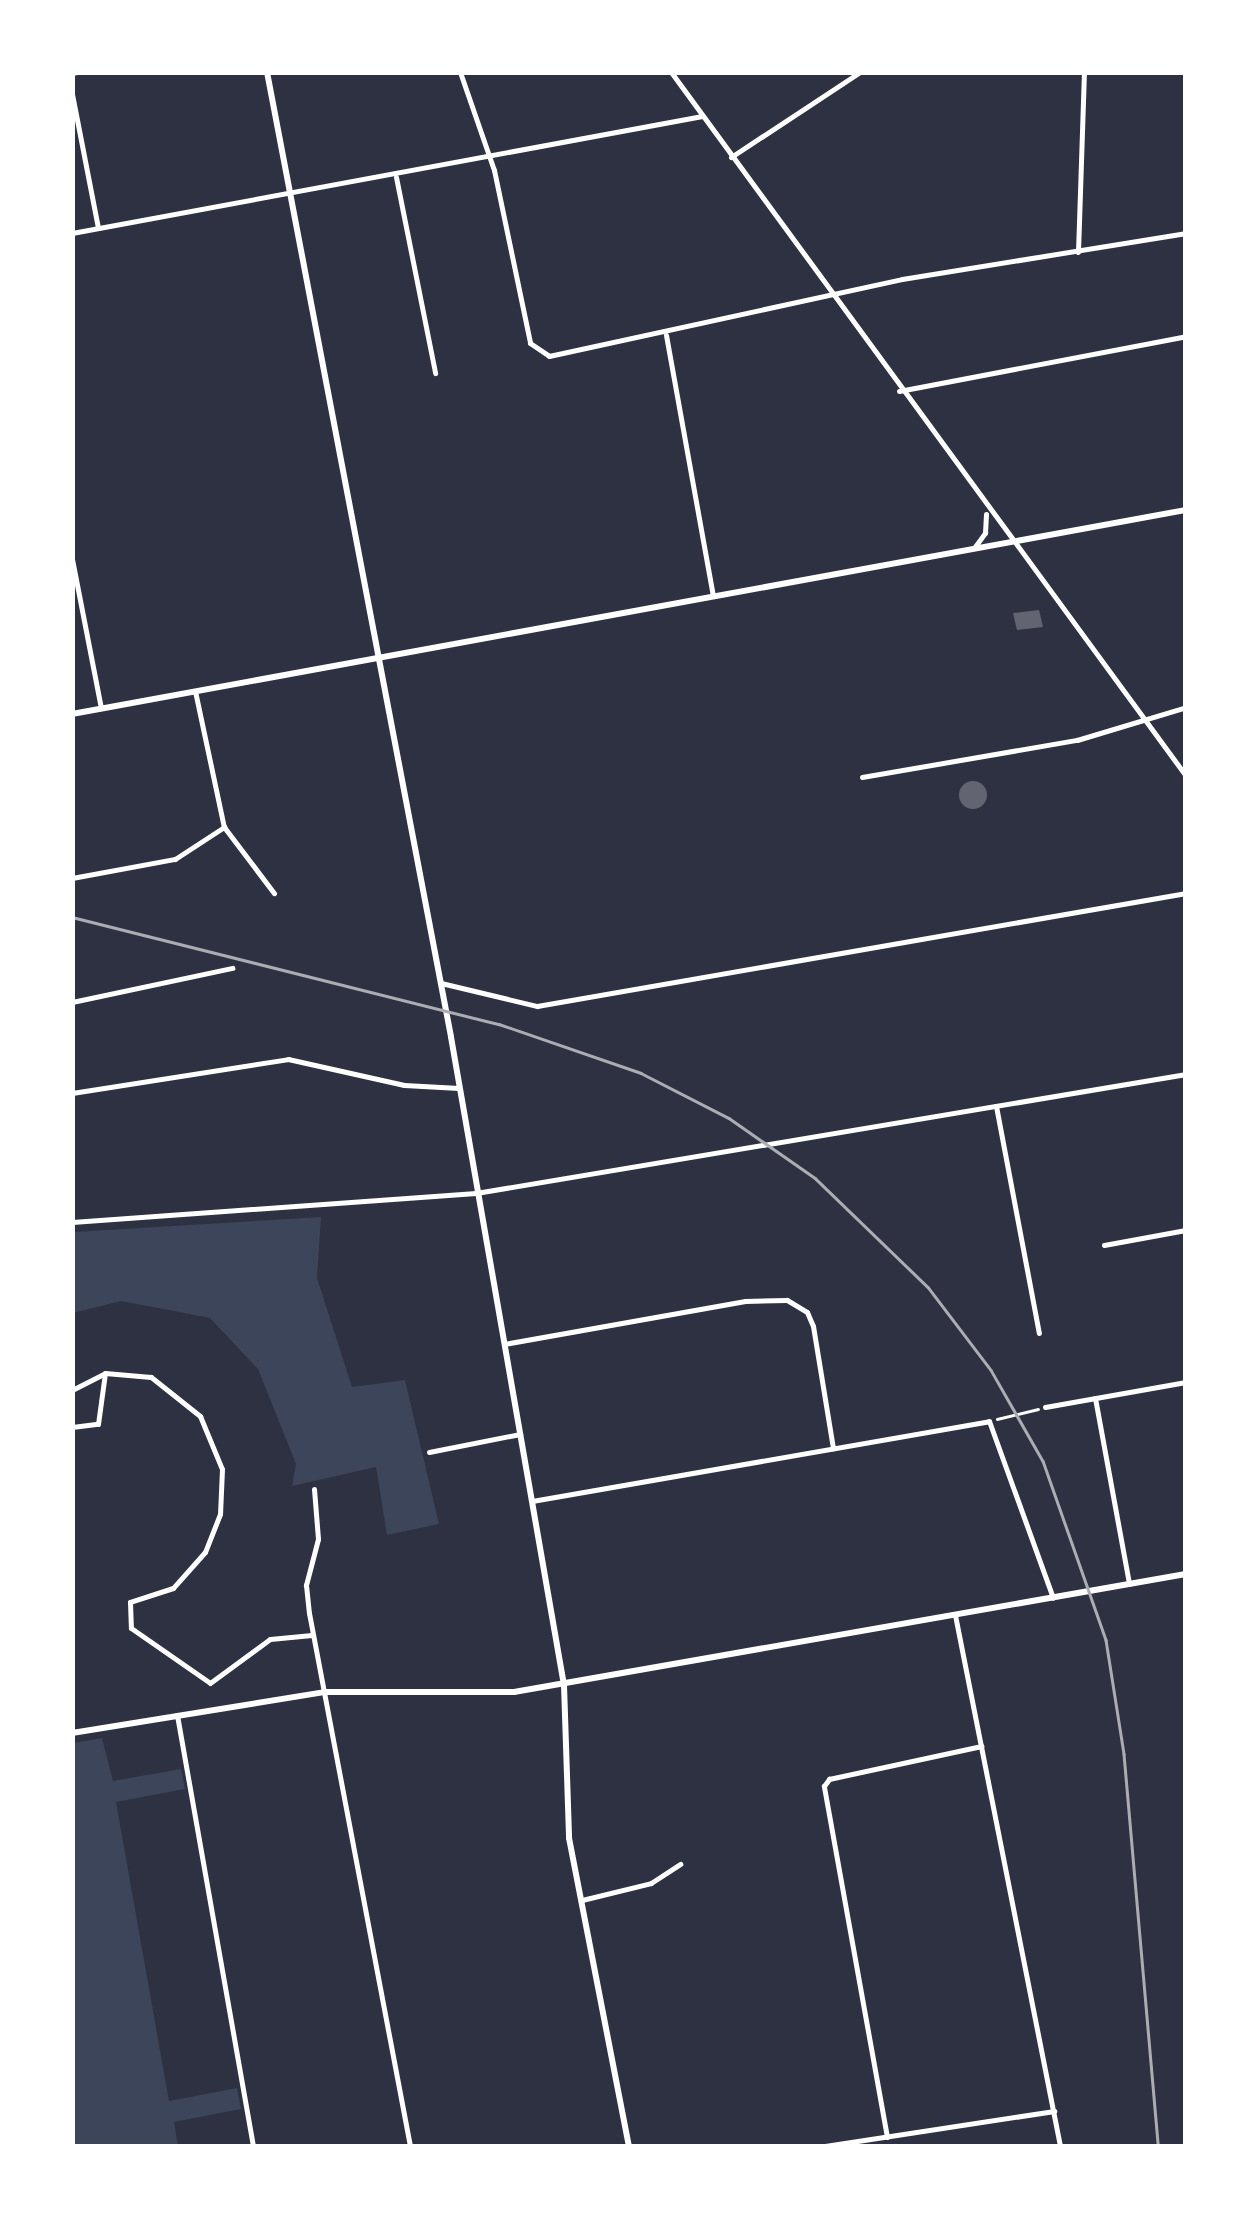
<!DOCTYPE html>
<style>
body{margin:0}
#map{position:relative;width:1258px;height:2219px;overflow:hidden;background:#2d3142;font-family:Raleway,sans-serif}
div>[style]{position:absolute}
.green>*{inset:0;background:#3c4559}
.building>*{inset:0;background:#626471}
.round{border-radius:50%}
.path>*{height:2.5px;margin:-1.25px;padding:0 1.25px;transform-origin:1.25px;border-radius:1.25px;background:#fff}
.minor>*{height:5px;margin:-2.5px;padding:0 2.5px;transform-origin:2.5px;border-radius:2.5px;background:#fff}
.tertiary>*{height:6px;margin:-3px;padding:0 3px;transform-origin:3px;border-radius:3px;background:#fff}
.rail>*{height:2.5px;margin:-1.25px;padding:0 1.25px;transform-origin:1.25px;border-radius:1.25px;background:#abadb3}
span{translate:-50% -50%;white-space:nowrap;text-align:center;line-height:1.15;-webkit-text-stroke:9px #fff;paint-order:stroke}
.frame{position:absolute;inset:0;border:75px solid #fff;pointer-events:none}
</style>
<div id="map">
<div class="green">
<i style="clip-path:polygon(321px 1217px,317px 1278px,352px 1387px,405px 1380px,439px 1524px,387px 1535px,376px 1467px,292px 1486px,296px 1464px,258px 1369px,210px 1318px,121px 1301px,73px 1313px,73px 1232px)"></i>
<i style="clip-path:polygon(102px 1738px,113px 1781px,181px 1769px,185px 1789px,116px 1802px,169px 2101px,237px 2088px,241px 2109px,174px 2122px,178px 2146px,73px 2146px,73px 1743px)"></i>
</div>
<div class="building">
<i style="clip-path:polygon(1039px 610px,1043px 627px,1017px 630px,1013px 613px)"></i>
<i class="round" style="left:959px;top:781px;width:28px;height:28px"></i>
</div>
<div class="path">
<i style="left:997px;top:1419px;width:42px;rotate:-13.7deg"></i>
</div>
<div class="minor">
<i style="left:460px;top:72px;width:104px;rotate:70.9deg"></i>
<i style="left:494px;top:170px;width:177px;rotate:78.2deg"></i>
<i style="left:530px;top:343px;width:23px;rotate:34deg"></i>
<i style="left:549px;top:356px;width:361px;rotate:-12.3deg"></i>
<i style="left:902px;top:279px;width:288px;rotate:-9.2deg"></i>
<i style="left:671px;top:72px;width:872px;rotate:53.81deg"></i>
<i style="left:72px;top:73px;width:5px;rotate:-11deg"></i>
<i style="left:72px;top:94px;width:136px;rotate:79deg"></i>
<i style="left:731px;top:157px;width:154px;rotate:-33.4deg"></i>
<i style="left:396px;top:177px;width:200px;rotate:78.7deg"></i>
<i style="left:72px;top:233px;width:641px;rotate:-10.52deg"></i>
<i style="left:1078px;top:252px;width:180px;rotate:-88.1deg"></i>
<i style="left:666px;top:335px;width:265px;rotate:79.8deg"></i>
<i style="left:899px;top:391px;width:292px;rotate:-10.8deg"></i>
<i style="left:974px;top:548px;width:19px;rotate:-54deg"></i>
<i style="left:985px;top:533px;width:19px;rotate:-87deg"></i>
<i style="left:72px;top:559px;width:152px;rotate:79deg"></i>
<i style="left:195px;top:691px;width:139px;rotate:78deg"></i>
<i style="left:224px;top:827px;width:83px;rotate:52.9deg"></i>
<i style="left:862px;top:777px;width:218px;rotate:-9.8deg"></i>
<i style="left:1077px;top:740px;width:114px;rotate:-16.8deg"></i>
<i style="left:72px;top:878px;width:105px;rotate:-10.5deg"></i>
<i style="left:175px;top:859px;width:59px;rotate:-33.1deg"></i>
<i style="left:441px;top:983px;width:99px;rotate:13.5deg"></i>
<i style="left:537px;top:1006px;width:659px;rotate:-9.88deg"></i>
<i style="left:72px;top:1002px;width:164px;rotate:-12deg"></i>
<i style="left:72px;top:1093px;width:219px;rotate:-8.9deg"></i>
<i style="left:288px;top:1059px;width:119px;rotate:12.6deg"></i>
<i style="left:404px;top:1085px;width:55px;rotate:3.1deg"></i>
<i style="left:996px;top:1106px;width:231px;rotate:79.3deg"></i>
<i style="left:72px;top:1222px;width:405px;rotate:-4.1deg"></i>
<i style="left:476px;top:1193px;width:720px;rotate:-9.51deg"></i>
<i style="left:1104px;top:1245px;width:83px;rotate:-10.4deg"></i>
<i style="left:504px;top:1344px;width:245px;rotate:-10.1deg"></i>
<i style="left:745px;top:1301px;width:42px;rotate:-1.4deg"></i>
<i style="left:787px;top:1300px;width:23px;rotate:31deg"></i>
<i style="left:807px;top:1312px;width:15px;rotate:67deg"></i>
<i style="left:813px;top:1326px;width:124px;rotate:80.7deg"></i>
<i style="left:72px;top:1390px;width:37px;rotate:-27deg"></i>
<i style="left:105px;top:1373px;width:46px;rotate:5deg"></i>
<i style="left:151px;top:1377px;width:63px;rotate:38.5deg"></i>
<i style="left:200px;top:1416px;width:57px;rotate:67.5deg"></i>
<i style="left:222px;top:1469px;width:45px;rotate:92.5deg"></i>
<i style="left:220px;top:1514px;width:41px;rotate:111.5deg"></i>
<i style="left:205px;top:1552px;width:48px;rotate:131.6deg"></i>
<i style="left:173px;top:1588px;width:45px;rotate:162deg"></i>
<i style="left:130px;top:1602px;width:26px;rotate:88deg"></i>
<i style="left:131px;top:1628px;width:96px;rotate:34.8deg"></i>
<i style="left:210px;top:1683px;width:74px;rotate:-36.3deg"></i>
<i style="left:270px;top:1639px;width:42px;rotate:-5.4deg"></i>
<i style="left:1095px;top:1398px;width:189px;rotate:79.6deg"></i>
<i style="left:1045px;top:1407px;width:143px;rotate:-10.1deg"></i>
<i style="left:72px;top:1427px;width:26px;rotate:-7deg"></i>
<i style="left:98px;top:1424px;width:51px;rotate:-82.2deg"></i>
<i style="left:429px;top:1452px;width:93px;rotate:-11.2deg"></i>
<i style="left:314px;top:1489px;width:50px;rotate:85.4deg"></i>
<i style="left:318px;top:1539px;width:48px;rotate:104.6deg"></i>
<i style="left:306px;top:1585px;width:28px;rotate:84deg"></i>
<i style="left:309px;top:1613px;width:542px;rotate:79.27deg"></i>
<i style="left:532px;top:1501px;width:464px;rotate:-9.9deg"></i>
<i style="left:989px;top:1421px;width:188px;rotate:70.1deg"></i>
<i style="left:955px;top:1615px;width:541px;rotate:78.81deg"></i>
<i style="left:177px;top:1715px;width:438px;rotate:80deg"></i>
<i style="left:582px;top:1900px;width:71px;rotate:-13.8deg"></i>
<i style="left:651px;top:1883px;width:35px;rotate:-33deg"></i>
<i style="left:887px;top:2137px;width:357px;rotate:-100.2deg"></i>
<i style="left:824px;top:1786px;width:9px;rotate:-54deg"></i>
<i style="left:829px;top:1779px;width:156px;rotate:-12.2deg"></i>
<i style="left:825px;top:2146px;width:232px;rotate:-8.7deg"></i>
</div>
<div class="tertiary">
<i style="left:267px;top:72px;width:982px;rotate:79.2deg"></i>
<i style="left:451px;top:1037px;width:658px;rotate:80.11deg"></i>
<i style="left:564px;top:1685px;width:153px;rotate:88.1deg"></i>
<i style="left:569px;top:1838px;width:314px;rotate:79deg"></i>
<i style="left:72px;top:714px;width:1133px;rotate:-10.38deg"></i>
<i style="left:72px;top:1733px;width:257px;rotate:-9.2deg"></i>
<i style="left:326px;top:1692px;width:188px"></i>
<i style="left:514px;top:1692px;width:682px;rotate:-9.96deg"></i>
</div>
<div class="rail">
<i style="left:72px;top:917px;width:440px;rotate:14.1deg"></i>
<i style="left:499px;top:1024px;width:150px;rotate:19deg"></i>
<i style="left:641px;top:1073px;width:99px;rotate:27.1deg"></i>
<i style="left:729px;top:1118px;width:105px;rotate:34.9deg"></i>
<i style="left:815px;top:1178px;width:157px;rotate:44deg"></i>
<i style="left:928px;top:1287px;width:104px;rotate:52.8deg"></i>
<i style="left:991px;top:1370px;width:105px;rotate:60.3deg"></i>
<i style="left:1043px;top:1461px;width:190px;rotate:70.6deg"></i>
<i style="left:1106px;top:1640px;width:115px;rotate:81deg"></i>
<i style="left:1124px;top:1754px;width:393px;rotate:85deg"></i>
</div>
<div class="frame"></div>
</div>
